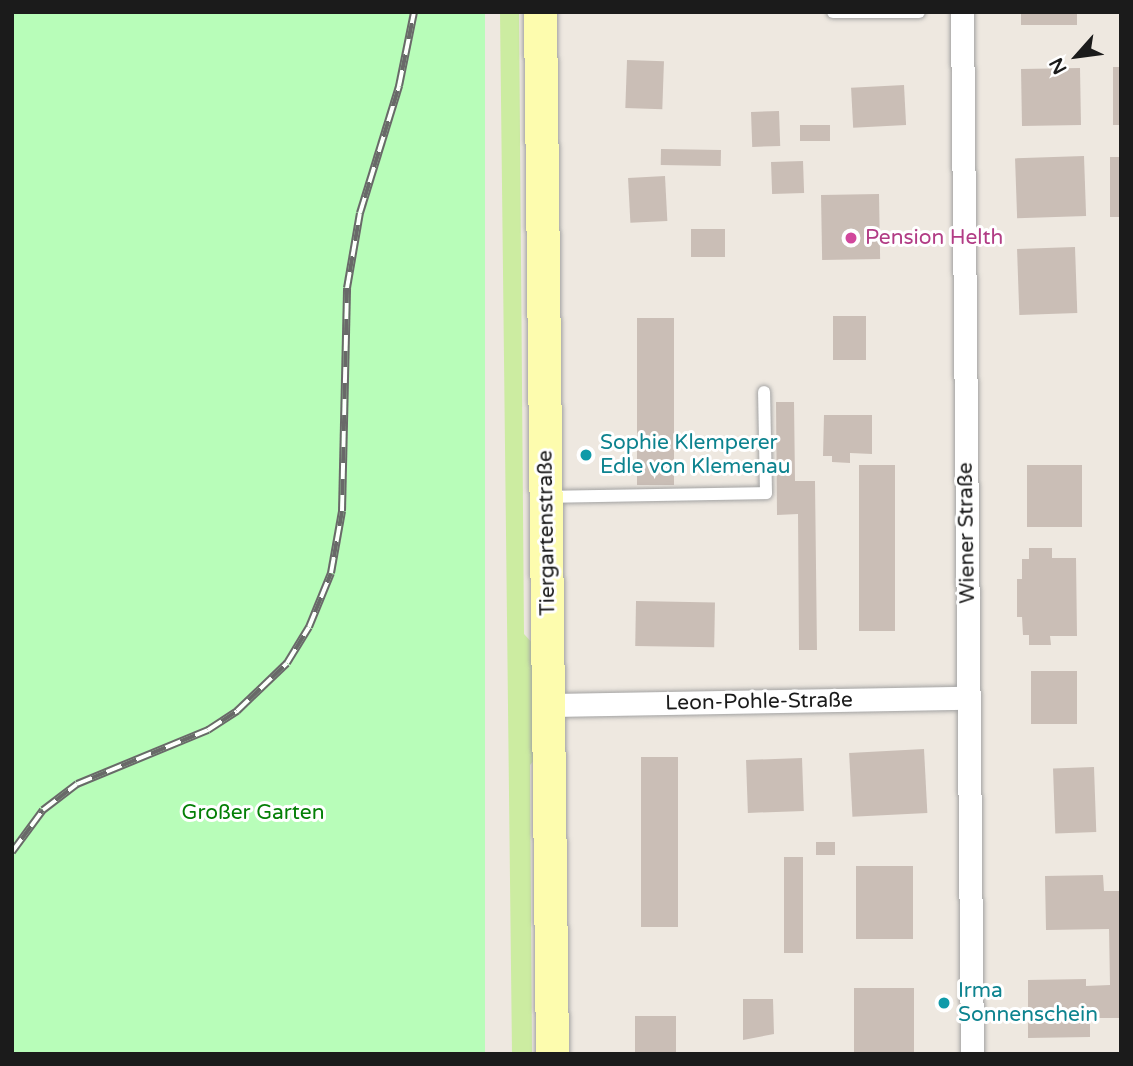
<!DOCTYPE html>
<meta charset="utf-8">
<style>
body{margin:0}
#map{position:relative;width:1133px;height:1066px;overflow:hidden;background:#eee8e0;font-family:"Varela Round",sans-serif}
div>[style]{position:absolute}
.grass>*{inset:0;background:#cceca1}
.park>*{inset:0;background:#b8fdb9;transform-origin:0 0}
.building>*{inset:0;background:#cabeb6;transform-origin:0 0}
.roads{filter:drop-shadow(0 0 2px #a2a2a2) drop-shadow(0 0 2px #a2a2a2)}
.lane>*{height:12px;margin:-6px;padding:0 6px;transform-origin:6px;border-radius:6px;background:#fff}
.street>*{height:23px;margin:-11.5px;padding:0 11.5px;transform-origin:11.5px;border-radius:11.5px;background:#fff}
.secondary>*{height:33px;margin:-16.5px;padding:0 16.5px;transform-origin:16.5px;border-radius:16.5px;background:#fdfcae}
.rail>*{height:8px;margin-top:-4px;transform-origin:0;background:repeating-linear-gradient(90deg,#fff 0 16px,#696969 0 32px);box-sizing:border-box;border-block:2px solid #696969}
.dots>*{width:19px;height:19px;translate:-50% -50%;box-sizing:border-box;border:4px solid #fff;border-radius:50%}
span{translate:-50% -50%;white-space:nowrap;text-align:center;line-height:1.15;-webkit-text-stroke:6px #fff;paint-order:stroke}
.hotel-label{font-size:21px;color:#b23c85}
.left{translate:0 -50%;text-align:left}
.culture-label{font-size:21px;color:#0d838f}
.street-label{font-size:21px;color:#1b1b1b}
.park-label{font-size:21px;color:#047f06}
.frame{position:absolute;inset:0;border:14px solid #1b1b1b;pointer-events:none}
.north{position:absolute;left:1042px;top:21px;width:70px;height:70px;-webkit-text-stroke:5px #fff;paint-order:stroke;rotate:242deg;font-size:19px;font-weight:700;line-height:28px;text-align:center;color:#1b1b1b}
.north::after{content:'';display:block;margin:auto;width:24px;height:32px;background:#1b1b1b;clip-path:polygon(50% 0,100% 100%,50% 72%,0 100%)}
</style>
<div id="map">
<div class="grass">
<i style="clip-path:polygon(500px 12px,519px 12px,524px 634px,535px 646px,537px 757px,530px 765px,532px 1054px,512px 1054px)"></i>
</div>
<div class="park">
<i style="left:12px;top:12px;width:473px;height:1042px"></i>
</div>
<div class="building">
<i style="left:1021px;top:12px;width:56px;height:13px"></i>
<i style="left:627px;top:60px;width:37px;height:48px;rotate:2deg"></i>
<i style="left:1113px;top:67px;width:8px;height:58px"></i>
<i style="left:1080px;top:68px;width:57px;height:59px;rotate:89deg"></i>
<i style="left:904px;top:85px;width:40px;height:53px;rotate:87deg"></i>
<i style="left:779px;top:111px;width:35px;height:28px;rotate:88deg"></i>
<i style="left:830px;top:125px;width:16px;height:30px;rotate:90deg"></i>
<i style="left:661px;top:149px;width:60px;height:16px;rotate:1deg"></i>
<i style="left:1084px;top:156px;width:60px;height:69px;rotate:88deg"></i>
<i style="left:1110px;top:157px;width:11px;height:60px"></i>
<i style="left:803px;top:161px;width:32px;height:32px;rotate:88deg"></i>
<i style="left:665px;top:176px;width:45px;height:37px;rotate:87deg"></i>
<i style="left:879px;top:194px;width:65px;height:58px;rotate:89deg"></i>
<i style="left:691px;top:229px;width:34px;height:28px"></i>
<i style="left:1075px;top:247px;width:66px;height:58px;rotate:88deg"></i>
<i style="left:833px;top:316px;width:33px;height:44px"></i>
<i style="left:637px;top:318px;width:37px;height:167px"></i>
<i style="clip-path:polygon(776px 402px,794px 402px,795px 481px,815px 481px,817px 650px,799px 650px,798px 514px,777px 515px)"></i>
<i style="clip-path:polygon(824px 415px,872px 415px,872px 454px,850px 453px,850px 463px,832px 462px,832px 456px,823px 456px)"></i>
<i style="left:859px;top:465px;width:36px;height:166px"></i>
<i style="left:1027px;top:465px;width:55px;height:62px"></i>
<i style="clip-path:polygon(1029px 548px,1052px 548px,1052px 558px,1076px 558px,1077px 636px,1050px 636px,1051px 645px,1029px 645px,1029px 635px,1023px 635px,1022px 617px,1017px 617px,1017px 579px,1022px 579px,1022px 559px,1029px 559px)"></i>
<i style="left:636px;top:601px;width:79px;height:45px;rotate:1deg"></i>
<i style="left:1031px;top:671px;width:46px;height:53px"></i>
<i style="left:924px;top:749px;width:64px;height:75px;rotate:87deg"></i>
<i style="left:641px;top:757px;width:37px;height:170px"></i>
<i style="left:802px;top:758px;width:53px;height:56px;rotate:88deg"></i>
<i style="left:1094px;top:767px;width:65px;height:41px;rotate:88deg"></i>
<i style="left:816px;top:842px;width:19px;height:13px"></i>
<i style="left:784px;top:857px;width:19px;height:96px"></i>
<i style="left:856px;top:866px;width:57px;height:73px"></i>
<i style="clip-path:polygon(1103px 875px,1104px 891px,1121px 891px,1121px 1018px,1090px 1018px,1090px 1037px,1028px 1038px,1028px 980px,1086px 979px,1086px 986px,1110px 985px,1109px 929px,1046px 930px,1045px 876px)"></i>
<i style="left:854px;top:988px;width:60px;height:66px"></i>
<i style="clip-path:polygon(743px 999px,773px 999px,774px 1034px,743px 1040px)"></i>
<i style="left:676px;top:1016px;width:38px;height:41px;rotate:90deg"></i>
</div>
<div class="roads">
<div class="lane">
<i style="left:833px;top:12px;width:86px"></i>
<i style="left:547px;top:497px;width:219px;rotate:-1deg"></i>
<i style="left:766px;top:493px;width:101px;rotate:-91.1deg"></i>
</div>
<div class="street">
<i style="left:962px;top:12px;width:1042px;rotate:89.45deg"></i>
<i style="left:549px;top:705px;width:420px;rotate:-1deg"></i>
</div>
<div class="secondary">
<i style="left:540px;top:12px;width:1042px;rotate:89.34deg"></i>
</div>
</div>
<div class="rail">
<i style="left:12px;top:852px;width:52px;rotate:-53.6deg"></i>
<i style="left:43px;top:810px;width:43px;rotate:-37.4deg"></i>
<i style="left:77px;top:784px;width:142px;rotate:-22.4deg"></i>
<i style="left:208px;top:730px;width:35px;rotate:-33deg"></i>
<i style="left:237px;top:711px;width:69px;rotate:-43.8deg"></i>
<i style="left:287px;top:663px;width:42px;rotate:-58.6deg"></i>
<i style="left:309px;top:627px;width:58px;rotate:-67.8deg"></i>
<i style="left:331px;top:573px;width:63px;rotate:-79.9deg"></i>
<i style="left:342px;top:511px;width:223px;rotate:-88.7deg"></i>
<i style="left:347px;top:288px;width:76px;rotate:-80.2deg"></i>
<i style="left:360px;top:213px;width:133px;rotate:-72.9deg"></i>
<i style="left:399px;top:86px;width:76px;rotate:-78.5deg"></i>
</div>
<div class="dots">
<i style="left:851px;top:238px;background:#d1479c"></i>
<i style="left:586px;top:455px;background:#0f9aa8"></i>
<i style="left:944px;top:1003px;background:#0f9aa8"></i>
</div>
<div class="hotel-label">
<span class="left" style="left:865px;top:238px">Pension Helth</span>
</div>
<div class="culture-label">
<span class="left" style="left:600px;top:455px">Sophie Klemperer<br>Edle von Klemenau</span>
<span class="left" style="left:958px;top:1003px">Irma<br>Sonnenschein</span>
</div>
<div class="street-label">
<span style="left:547px;top:533px;rotate:-91deg">Tiergartenstraße</span>
<span style="left:967px;top:533px;rotate:-91deg">Wiener Straße</span>
<span style="left:759px;top:702px;rotate:-1deg">Leon-Pohle-Straße</span>
</div>
<div class="park-label">
<span style="left:253px;top:813px">Großer Garten</span>
</div>
<div class="frame"></div>
<div class="north">N</div>
</div>
